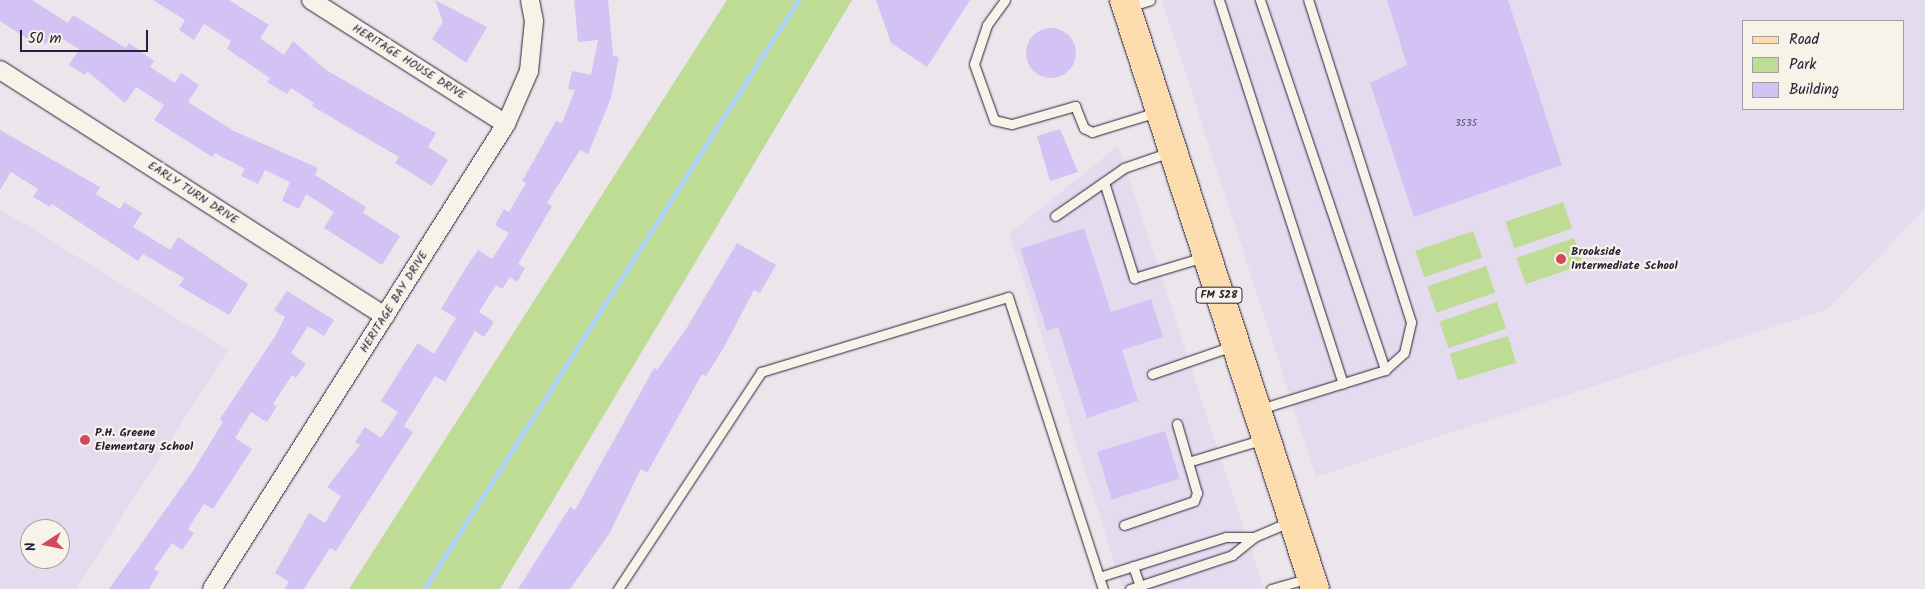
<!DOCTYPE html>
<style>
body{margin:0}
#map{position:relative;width:1925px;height:589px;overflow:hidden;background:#ece5ec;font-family:Kalam,sans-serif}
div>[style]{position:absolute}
.built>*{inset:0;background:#e4dbee}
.green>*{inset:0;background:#bedc94;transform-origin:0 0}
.stream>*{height:5px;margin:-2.5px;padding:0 2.5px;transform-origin:2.5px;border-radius:2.5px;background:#add2f6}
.building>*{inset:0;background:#d3c3f4;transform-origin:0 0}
.round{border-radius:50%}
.roads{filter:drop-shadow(0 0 1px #22223b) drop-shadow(0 0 1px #22223b)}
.service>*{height:9px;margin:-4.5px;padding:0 4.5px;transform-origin:4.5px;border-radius:4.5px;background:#f7f3e8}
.minor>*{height:18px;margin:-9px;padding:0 9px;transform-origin:9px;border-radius:9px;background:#f7f3e8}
.primary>*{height:28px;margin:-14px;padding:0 14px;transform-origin:14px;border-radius:14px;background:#fcdcac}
.dots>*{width:14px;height:14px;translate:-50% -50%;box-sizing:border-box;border:2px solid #f7f3e8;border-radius:50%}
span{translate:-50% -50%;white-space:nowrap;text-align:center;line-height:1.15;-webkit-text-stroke:4.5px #f7f3e8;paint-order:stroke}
.number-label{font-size:10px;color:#4e4a69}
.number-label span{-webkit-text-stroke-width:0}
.shield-label span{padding:1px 4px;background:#f7f3e8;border:1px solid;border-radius:4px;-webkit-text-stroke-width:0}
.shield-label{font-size:11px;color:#22223b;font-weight:700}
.street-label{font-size:12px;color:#22223b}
.poi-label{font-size:12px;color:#22223b;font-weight:700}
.left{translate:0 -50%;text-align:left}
.legend{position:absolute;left:1742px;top:20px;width:162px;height:90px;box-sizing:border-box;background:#f7f3e8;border:1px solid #a29fa3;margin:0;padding:6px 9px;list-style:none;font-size:15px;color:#22223b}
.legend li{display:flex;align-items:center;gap:10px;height:25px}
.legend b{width:25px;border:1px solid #a29fa3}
.north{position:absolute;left:20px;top:519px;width:50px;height:50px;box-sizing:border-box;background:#f7f3e8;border:1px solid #a29fa3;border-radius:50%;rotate:259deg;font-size:14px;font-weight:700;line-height:20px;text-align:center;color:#22223b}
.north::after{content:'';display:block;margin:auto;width:18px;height:22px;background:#d1495b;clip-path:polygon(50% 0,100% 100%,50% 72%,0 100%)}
.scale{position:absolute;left:20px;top:30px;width:128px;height:22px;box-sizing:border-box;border:2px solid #22223b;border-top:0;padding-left:6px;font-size:15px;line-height:18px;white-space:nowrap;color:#22223b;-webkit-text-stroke:4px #f7f3e8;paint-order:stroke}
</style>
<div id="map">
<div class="built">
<i style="clip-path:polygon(evenodd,1162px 0,1925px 0,1925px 209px,1828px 309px,1316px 477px,1162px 0,1744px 21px,1904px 21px,1904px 109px,1744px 109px,1744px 21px)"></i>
<i style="clip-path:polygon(1118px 146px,1264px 589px,1123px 589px,1009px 234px)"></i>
<i style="clip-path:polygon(evenodd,0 209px,228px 350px,76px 589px,0 589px,0 209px,30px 529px,60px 529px,60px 559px,30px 559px,30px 529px)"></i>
</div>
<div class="green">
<i style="clip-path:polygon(727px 0,852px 0,500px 589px,349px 589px)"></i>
<i style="left:1563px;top:202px;width:28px;height:61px;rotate:71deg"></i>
<i style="left:1473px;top:231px;width:28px;height:61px;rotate:71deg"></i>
<i style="left:1574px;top:238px;width:28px;height:61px;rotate:71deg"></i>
<i style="left:1486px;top:266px;width:28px;height:62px;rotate:71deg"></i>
<i style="left:1497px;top:302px;width:28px;height:61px;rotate:71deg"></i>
<i style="left:1508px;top:336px;width:28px;height:61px;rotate:73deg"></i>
</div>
<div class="stream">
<i style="left:424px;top:589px;width:698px;rotate:-57.59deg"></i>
</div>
<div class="building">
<i style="clip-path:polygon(0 0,32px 0,68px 23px,73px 15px,126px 48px,129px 43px,154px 61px,150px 67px,175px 83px,181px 73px,199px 85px,188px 102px,234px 131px,318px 168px,315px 175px,366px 207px,363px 213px,400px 236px,382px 265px,324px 228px,334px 212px,306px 194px,299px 209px,282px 201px,290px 182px,265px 170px,258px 184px,241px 176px,245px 169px,215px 153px,212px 157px,154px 120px,164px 105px,136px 87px,125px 103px,87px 71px,85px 75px,69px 65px,79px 49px,53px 33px,46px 44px,37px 38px,34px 43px,0 21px)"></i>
<i style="clip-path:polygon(153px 0,229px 0,269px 25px,260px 38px,284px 55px,293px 41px,326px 70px,436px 133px,428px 147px,448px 160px,432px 186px,395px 163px,399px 157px,312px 106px,314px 103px,291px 88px,287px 94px,267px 82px,270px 78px,227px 49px,231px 41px,204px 24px,194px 40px,179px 30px,185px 20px)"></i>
<i style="clip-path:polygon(435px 0,487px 27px,466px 63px,432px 39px,443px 22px)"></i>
<i style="clip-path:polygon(574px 0,608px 0,613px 56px,619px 57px,611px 98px,588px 154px,580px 150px,547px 203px,552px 206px,518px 264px,525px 268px,517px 282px,510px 277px,502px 289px,496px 285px,479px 312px,494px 322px,484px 337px,475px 331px,445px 382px,435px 376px,404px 426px,413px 432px,336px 551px,330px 548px,304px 589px,284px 589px,289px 582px,275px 573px,309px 513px,325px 523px,341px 496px,327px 487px,360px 445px,355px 442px,365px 427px,381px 438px,398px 412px,381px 401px,404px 364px,418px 343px,434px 354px,456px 318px,441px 309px,467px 266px,478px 250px,492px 259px,509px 233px,495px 225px,504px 209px,509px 212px,526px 183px,522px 181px,556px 121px,562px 123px,575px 90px,568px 89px,572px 71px,591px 75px,598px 40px,578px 42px)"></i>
<i style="clip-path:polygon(876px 0,970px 0,927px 67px,891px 43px)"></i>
<i style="clip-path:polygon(1387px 0,1508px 0,1562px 165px,1414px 217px,1370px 83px,1407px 65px)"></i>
<i class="round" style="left:1026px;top:28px;width:50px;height:50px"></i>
<i style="clip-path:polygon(1060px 129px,1078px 172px,1050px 181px,1037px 136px)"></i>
<i style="clip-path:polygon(0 130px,100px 187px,96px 194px,120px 209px,124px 202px,142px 213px,133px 227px,170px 250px,178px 237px,248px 284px,229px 315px,179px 286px,184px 278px,143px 254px,138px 261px,52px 204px,50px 207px,33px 197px,38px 189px,11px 172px,0 190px)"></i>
<i style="clip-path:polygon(1084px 228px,1111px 312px,1151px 299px,1163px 337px,1122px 350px,1138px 401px,1087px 418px,1058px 327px,1047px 331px,1020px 249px)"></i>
<i style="clip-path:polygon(737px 243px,776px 265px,760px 293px,754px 290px,723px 349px,706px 376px,702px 374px,647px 473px,641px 469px,609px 534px,570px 589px,518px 589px,570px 507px,575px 510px,654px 368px,657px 370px,688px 326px)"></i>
<i style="clip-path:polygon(287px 291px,334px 320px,324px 336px,308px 326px,291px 353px,306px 364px,296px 378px,292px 375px,273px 404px,277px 406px,267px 422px,251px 412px,235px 438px,252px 449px,213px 509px,204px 504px,188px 529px,194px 533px,182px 550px,172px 543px,154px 569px,159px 572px,149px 589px,109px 589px,193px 471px,223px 422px,220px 419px,276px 335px,285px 317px,274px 310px)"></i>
<i style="left:1165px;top:431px;width:50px;height:71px;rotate:73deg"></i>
</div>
<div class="roads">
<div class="service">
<i style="left:1005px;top:0;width:31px;rotate:126deg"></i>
<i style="left:987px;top:25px;width:41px;rotate:108.4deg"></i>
<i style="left:974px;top:64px;width:59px;rotate:70.3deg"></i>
<i style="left:994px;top:120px;width:18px;rotate:13deg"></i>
<i style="left:1012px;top:124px;width:66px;rotate:-15.9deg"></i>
<i style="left:1075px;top:106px;width:24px;rotate:68deg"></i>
<i style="left:1084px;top:128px;width:9px;rotate:27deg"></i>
<i style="left:1092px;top:132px;width:68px;rotate:-17.1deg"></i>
<i style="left:1219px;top:0;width:403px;rotate:72.1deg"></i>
<i style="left:1260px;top:0;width:391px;rotate:71.3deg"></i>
<i style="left:1129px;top:7px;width:22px;rotate:-18deg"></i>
<i style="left:1170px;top:152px;width:49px;rotate:160.8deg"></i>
<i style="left:1124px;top:168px;width:24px;rotate:145deg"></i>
<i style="left:1104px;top:182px;width:101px;rotate:72.6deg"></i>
<i style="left:1134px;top:278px;width:73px;rotate:-16.7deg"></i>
<i style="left:1055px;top:216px;width:60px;rotate:-34.8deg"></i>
<i style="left:1152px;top:374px;width:86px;rotate:-19.1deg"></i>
<i style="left:1260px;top:409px;width:131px;rotate:-17.3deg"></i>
<i style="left:1385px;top:370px;width:25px;rotate:-42deg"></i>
<i style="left:1404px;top:353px;width:32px;rotate:-77deg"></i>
<i style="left:1411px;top:322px;width:338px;rotate:-107.7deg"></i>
<i style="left:1188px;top:462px;width:79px;rotate:-16.8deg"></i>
<i style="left:1124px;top:525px;width:74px;rotate:-18.9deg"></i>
<i style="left:1194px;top:501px;width:9px;rotate:-69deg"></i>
<i style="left:1197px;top:493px;width:72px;rotate:-106.2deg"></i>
<i style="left:1133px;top:566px;width:21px;rotate:71deg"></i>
<i style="left:1099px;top:577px;width:133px;rotate:-17.5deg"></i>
<i style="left:1226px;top:537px;width:28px"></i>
<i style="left:618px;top:589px;width:260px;rotate:-56.6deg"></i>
<i style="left:761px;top:372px;width:258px;rotate:-16.9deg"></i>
<i style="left:1008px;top:297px;width:307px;rotate:72deg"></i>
<i style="left:1130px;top:589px;width:108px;rotate:-18.4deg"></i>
<i style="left:1232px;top:555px;width:28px;rotate:-39deg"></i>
<i style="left:1254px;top:537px;width:39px;rotate:-23deg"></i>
<i style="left:1271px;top:589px;width:40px;rotate:-16deg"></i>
</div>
<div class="minor">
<i style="left:311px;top:0;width:231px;rotate:32.5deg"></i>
<i style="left:0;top:70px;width:457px;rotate:32.6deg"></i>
<i style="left:212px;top:589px;width:550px;rotate:-57.7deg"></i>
<i style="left:506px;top:124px;width:58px;rotate:-66.5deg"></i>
<i style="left:529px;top:71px;width:50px;rotate:-84.3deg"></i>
<i style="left:534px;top:21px;width:21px;rotate:-101deg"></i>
</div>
<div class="primary">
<i style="left:1124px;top:0;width:619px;rotate:72.03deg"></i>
</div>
</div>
<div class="dots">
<i style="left:1561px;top:259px;background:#d1495b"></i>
<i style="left:85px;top:440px;background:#d1495b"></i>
</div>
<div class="number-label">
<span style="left:1466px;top:124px">3535</span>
</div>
<div class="shield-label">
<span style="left:1219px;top:295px">FM 528</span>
</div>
<div class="street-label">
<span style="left:409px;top:62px;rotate:32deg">HERITAGE HOUSE DRIVE</span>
<span style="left:193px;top:193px;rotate:33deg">EARLY TURN DRIVE</span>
<span style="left:394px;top:302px;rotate:-58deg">HERITAGE BAY DRIVE</span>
</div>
<div class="poi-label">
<span class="left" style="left:1571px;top:259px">Brookside<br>Intermediate School</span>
<span class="left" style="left:95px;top:440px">P.H. Greene<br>Elementary School</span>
</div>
<ul class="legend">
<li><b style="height:6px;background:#fcdcac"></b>Road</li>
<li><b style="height:14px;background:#bedc94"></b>Park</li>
<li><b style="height:14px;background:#d3c3f4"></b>Building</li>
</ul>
<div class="north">N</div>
<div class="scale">50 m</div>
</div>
